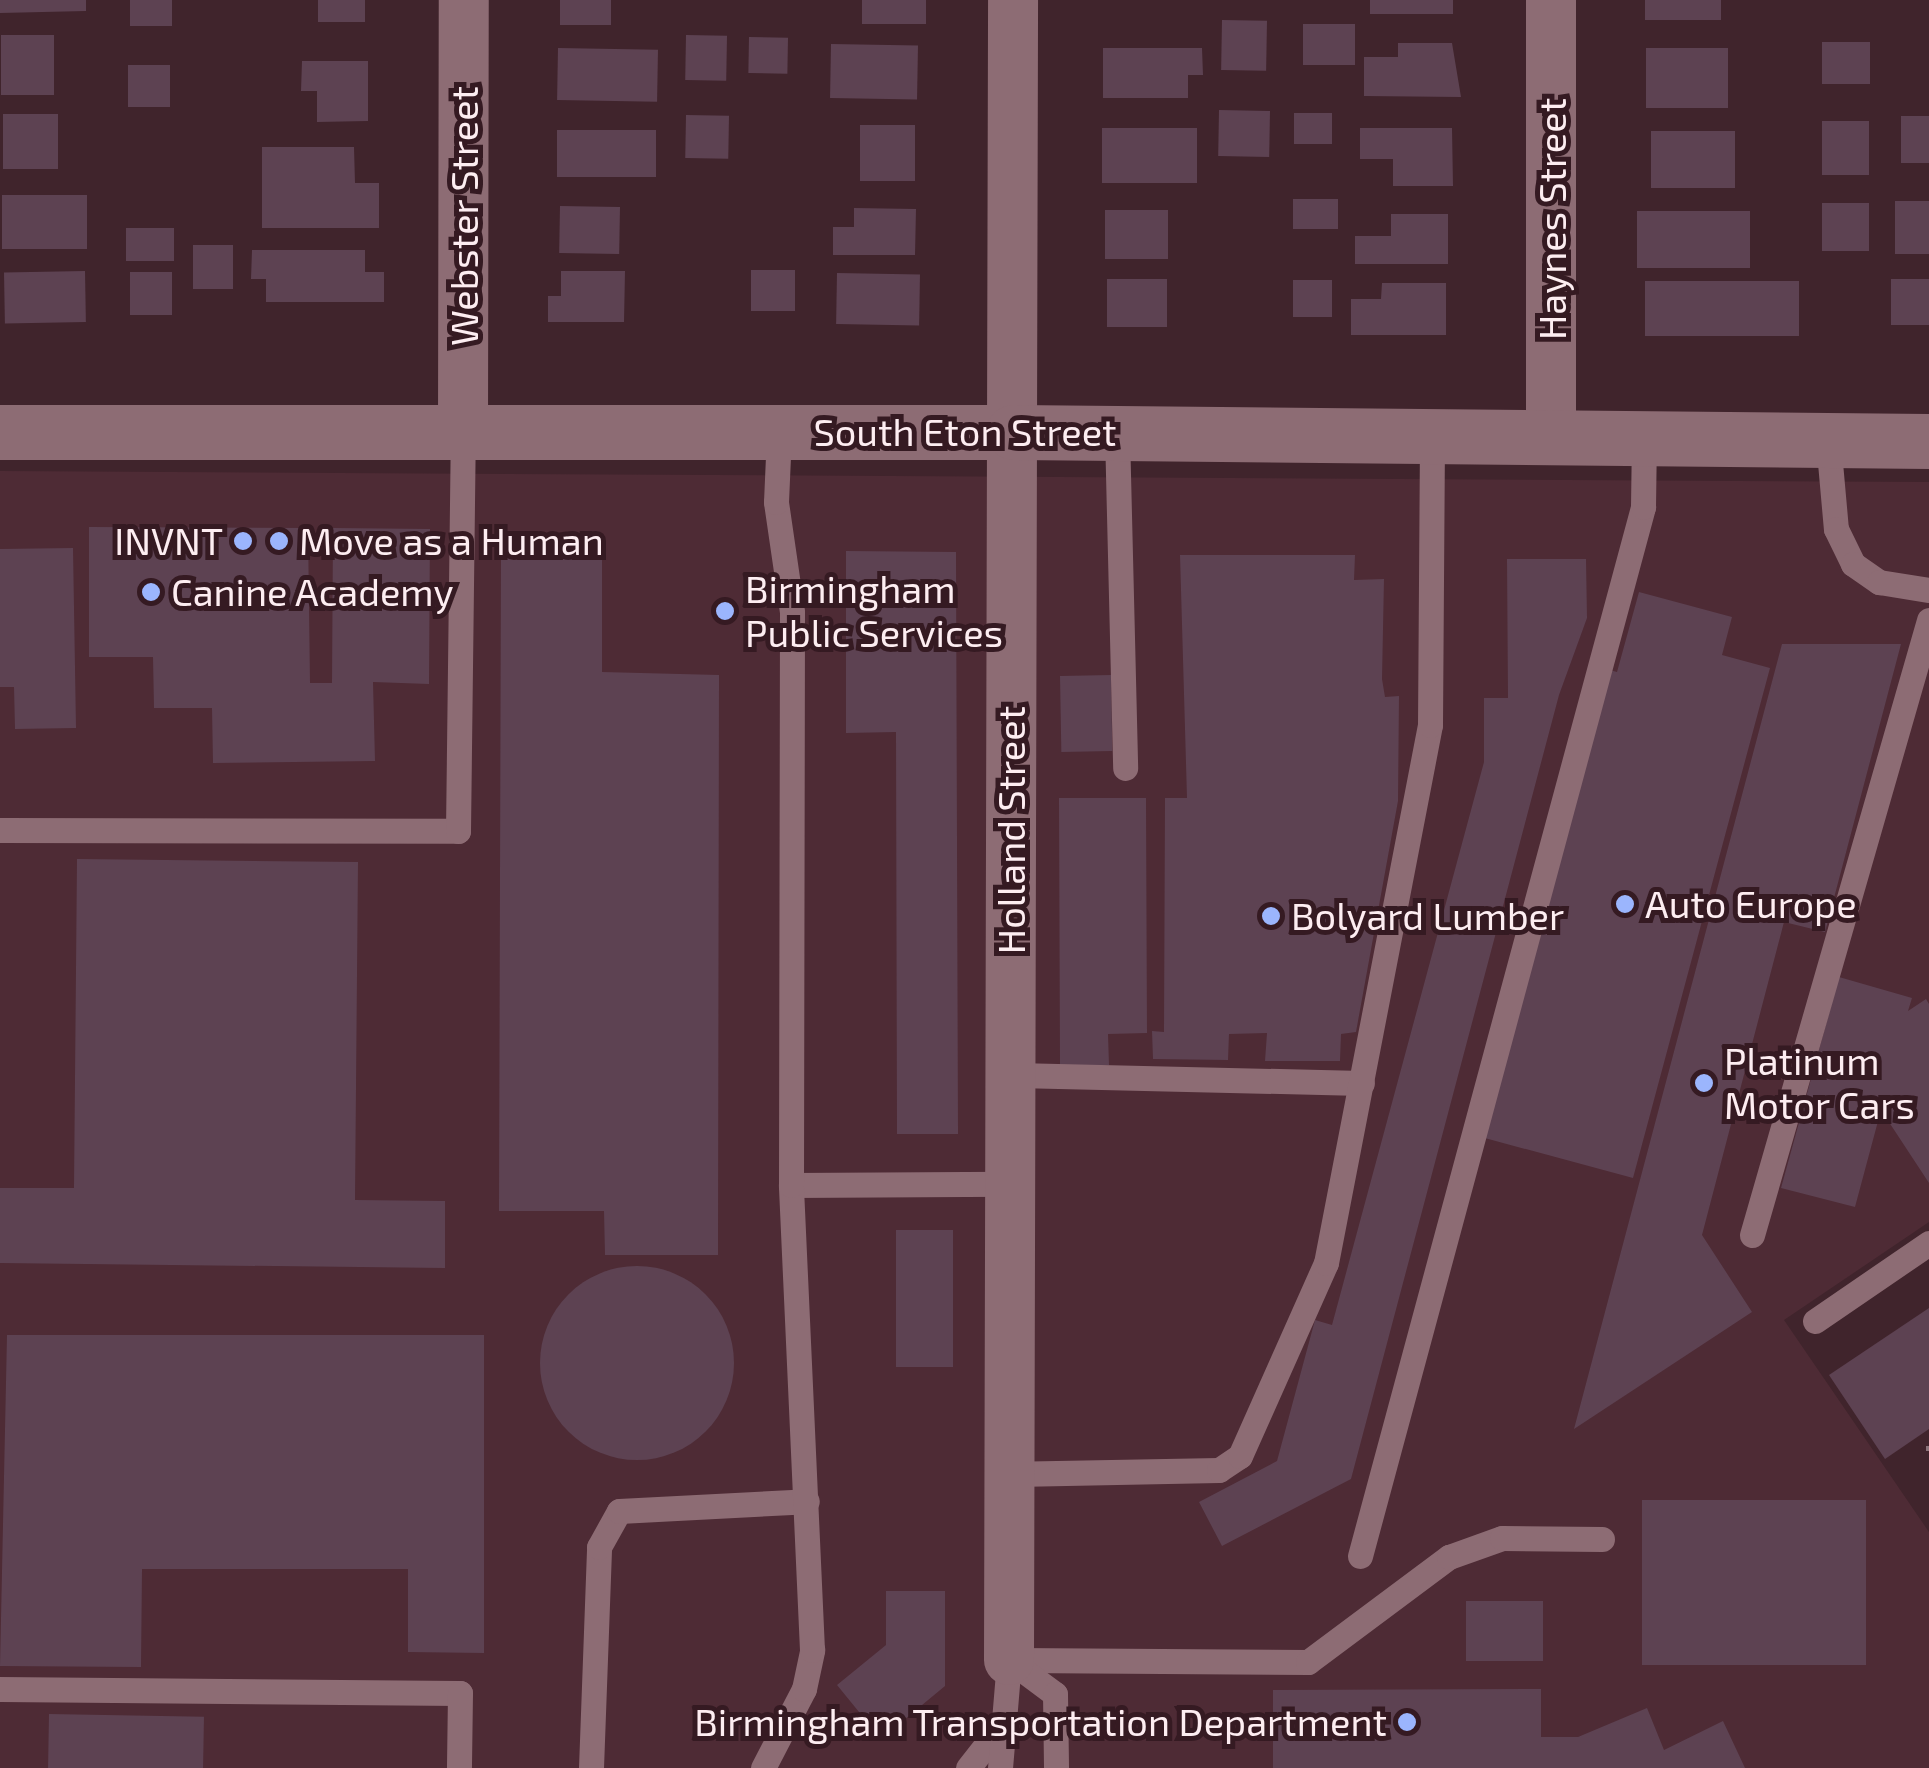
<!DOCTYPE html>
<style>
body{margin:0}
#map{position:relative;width:1929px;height:1768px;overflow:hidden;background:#40242c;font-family:"Exo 2",sans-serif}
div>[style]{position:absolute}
.built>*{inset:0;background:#4e2b35}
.building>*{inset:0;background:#5d4252;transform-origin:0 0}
.round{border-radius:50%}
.path>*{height:6px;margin-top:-3px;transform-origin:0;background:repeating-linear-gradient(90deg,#8c747b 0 5px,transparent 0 13px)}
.service>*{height:25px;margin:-12.5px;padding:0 12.5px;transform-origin:12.5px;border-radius:12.5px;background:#8d6c74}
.minor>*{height:50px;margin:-25px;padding:0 25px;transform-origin:25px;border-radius:25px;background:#8d6c74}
.tertiary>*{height:55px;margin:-27.5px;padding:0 27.5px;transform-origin:27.5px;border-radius:27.5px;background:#8d6c74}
.dots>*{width:28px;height:28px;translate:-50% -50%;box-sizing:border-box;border:5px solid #351a22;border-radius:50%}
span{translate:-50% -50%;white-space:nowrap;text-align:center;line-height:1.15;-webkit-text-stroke:10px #351a22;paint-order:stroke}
.street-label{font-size:38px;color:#fdedf1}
.poi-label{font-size:38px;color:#fdedf1}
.right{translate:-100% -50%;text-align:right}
.left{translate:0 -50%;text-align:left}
</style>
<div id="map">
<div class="built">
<i style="clip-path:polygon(0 471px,1929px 482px,1929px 1222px,1784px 1320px,1929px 1532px,1929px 1768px,0 1768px)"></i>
</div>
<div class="building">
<i style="clip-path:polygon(0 0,86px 0,86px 11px,0 13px)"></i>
<i style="left:130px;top:0;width:42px;height:26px"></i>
<i style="left:318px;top:0;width:47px;height:22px"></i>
<i style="left:560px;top:0;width:51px;height:25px"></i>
<i style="left:862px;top:0;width:64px;height:24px"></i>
<i style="left:1370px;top:0;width:83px;height:14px"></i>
<i style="left:1645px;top:0;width:76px;height:20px"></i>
<i style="left:1222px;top:20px;width:45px;height:50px;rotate:1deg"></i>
<i style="left:1303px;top:24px;width:52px;height:41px"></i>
<i style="left:1px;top:35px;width:53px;height:60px"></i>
<i style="left:686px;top:35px;width:41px;height:45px;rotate:1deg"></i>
<i style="left:749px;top:37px;width:39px;height:36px;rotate:1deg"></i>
<i style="left:1822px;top:42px;width:48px;height:42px"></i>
<i style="clip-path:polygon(1398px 43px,1452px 43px,1461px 97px,1364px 96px,1364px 57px,1398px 57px)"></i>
<i style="left:831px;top:44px;width:87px;height:54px;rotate:1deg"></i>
<i style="left:558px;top:48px;width:100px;height:52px;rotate:1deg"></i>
<i style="clip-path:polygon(1103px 48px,1202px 48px,1203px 75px,1188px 75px,1188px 98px,1103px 98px)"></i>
<i style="left:1728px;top:48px;width:60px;height:82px;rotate:90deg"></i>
<i style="clip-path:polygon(302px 61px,368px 61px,368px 121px,317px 122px,317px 91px,301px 91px)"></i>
<i style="left:170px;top:65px;width:42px;height:42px;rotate:90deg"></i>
<i style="left:1219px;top:110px;width:51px;height:46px;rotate:1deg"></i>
<i style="left:1294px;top:113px;width:38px;height:31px"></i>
<i style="left:3px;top:114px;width:55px;height:55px"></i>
<i style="left:686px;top:115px;width:43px;height:43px;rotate:1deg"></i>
<i style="left:1901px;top:116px;width:28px;height:47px"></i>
<i style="left:1822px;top:121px;width:47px;height:54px"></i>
<i style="left:860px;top:125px;width:55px;height:56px"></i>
<i style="left:1102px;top:128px;width:95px;height:55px"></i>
<i style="clip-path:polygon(1360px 128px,1452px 128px,1453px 186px,1393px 186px,1393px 159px,1360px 159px)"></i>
<i style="left:557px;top:130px;width:99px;height:47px"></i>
<i style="left:1735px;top:131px;width:57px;height:84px;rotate:90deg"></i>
<i style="clip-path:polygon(262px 147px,354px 147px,355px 183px,379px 183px,379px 228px,262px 228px)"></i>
<i style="left:2px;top:195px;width:85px;height:54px"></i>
<i style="left:1293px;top:199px;width:45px;height:30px"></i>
<i style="left:1895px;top:201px;width:34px;height:53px"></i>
<i style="left:1822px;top:203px;width:47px;height:48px"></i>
<i style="left:560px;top:206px;width:60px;height:47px;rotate:1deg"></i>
<i style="clip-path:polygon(854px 208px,916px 209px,915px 255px,833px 255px,833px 227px,854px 227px)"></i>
<i style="left:1105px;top:210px;width:63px;height:49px"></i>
<i style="left:1637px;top:211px;width:113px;height:57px"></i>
<i style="clip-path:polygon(1391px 214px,1448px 214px,1448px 264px,1355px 264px,1355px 236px,1391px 236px)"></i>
<i style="left:174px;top:228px;width:33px;height:48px;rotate:90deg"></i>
<i style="left:193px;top:245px;width:40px;height:44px"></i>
<i style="clip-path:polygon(252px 250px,365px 250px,365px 272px,384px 272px,384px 302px,266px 302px,266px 279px,251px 279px)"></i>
<i style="left:751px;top:270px;width:44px;height:41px"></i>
<i style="left:85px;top:271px;width:51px;height:81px;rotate:89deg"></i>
<i style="clip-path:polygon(561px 271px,625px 271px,624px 322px,548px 322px,548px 296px,561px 296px)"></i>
<i style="left:130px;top:272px;width:42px;height:43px"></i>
<i style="left:837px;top:273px;width:83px;height:51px;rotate:1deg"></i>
<i style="left:1107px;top:279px;width:60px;height:48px"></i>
<i style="left:1891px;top:279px;width:38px;height:46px"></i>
<i style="left:1293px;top:280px;width:39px;height:37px"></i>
<i style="left:1645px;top:281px;width:154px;height:55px"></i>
<i style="clip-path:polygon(1382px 283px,1446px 283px,1446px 335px,1351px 335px,1351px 299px,1381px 299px)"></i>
<i style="clip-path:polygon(89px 527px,308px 528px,310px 683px,332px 683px,333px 528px,430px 529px,429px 684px,373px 682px,375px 761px,213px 763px,212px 708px,154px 708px,153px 657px,89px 657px)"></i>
<i style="clip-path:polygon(602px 544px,602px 672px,719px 675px,718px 1255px,605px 1255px,604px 1211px,499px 1211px,501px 545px)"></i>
<i style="clip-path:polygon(73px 548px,76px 728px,15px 729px,14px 687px,0 687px,0 549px)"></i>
<i style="clip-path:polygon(846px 551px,956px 552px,958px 1134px,897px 1134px,896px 732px,846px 733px)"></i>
<i style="clip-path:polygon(1180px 555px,1355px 555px,1354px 580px,1384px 579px,1382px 679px,1385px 697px,1399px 696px,1398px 801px,1356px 1032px,1341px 1034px,1340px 1061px,1265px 1061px,1267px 1033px,1229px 1034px,1228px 1060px,1153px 1059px,1152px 1031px,1164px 1032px,1165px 798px,1187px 798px)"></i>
<i style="clip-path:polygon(1507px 559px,1586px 559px,1587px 618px,1559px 695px,1351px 1479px,1222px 1546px,1199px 1502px,1277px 1461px,1315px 1320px,1332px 1325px,1484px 762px,1484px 698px,1508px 698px)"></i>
<i style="clip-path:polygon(1639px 592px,1732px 617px,1722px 655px,1770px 668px,1633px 1178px,1481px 1137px,1606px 669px,1617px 672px)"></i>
<i style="clip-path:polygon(1782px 644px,1901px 644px,1825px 932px,1784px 922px,1702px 1235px,1752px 1312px,1574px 1429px)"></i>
<i style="left:1111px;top:675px;width:76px;height:51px;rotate:89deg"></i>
<i style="clip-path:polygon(1059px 798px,1146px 798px,1147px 1033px,1108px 1034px,1109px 1065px,1060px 1065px)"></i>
<i style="clip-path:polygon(77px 859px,358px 862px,355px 1200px,445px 1201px,445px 1268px,0 1263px,0 1188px,74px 1188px)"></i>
<i style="clip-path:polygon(1839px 977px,1912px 998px,1908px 1011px,1926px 999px,1929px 1004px,1929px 1183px,1881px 1110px,1855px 1207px,1781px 1188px)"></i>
<i style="left:896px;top:1230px;width:57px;height:137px"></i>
<i class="round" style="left:540px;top:1266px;width:194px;height:194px"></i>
<i style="clip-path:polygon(1929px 1308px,1929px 1429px,1885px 1459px,1829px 1375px)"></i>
<i style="clip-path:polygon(7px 1335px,484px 1335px,484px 1653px,408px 1652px,408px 1569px,142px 1569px,141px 1667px,0 1666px)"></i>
<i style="left:1866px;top:1500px;width:165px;height:224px;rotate:90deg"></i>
<i style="clip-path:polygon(886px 1591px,945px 1591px,945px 1686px,881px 1739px,837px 1685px,886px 1645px)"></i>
<i style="left:1543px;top:1601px;width:60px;height:77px;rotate:90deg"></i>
<i style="clip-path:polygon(1541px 1689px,1541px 1737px,1578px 1737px,1647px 1708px,1664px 1750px,1723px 1721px,1745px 1768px,1273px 1768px,1273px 1690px)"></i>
<i style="left:49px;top:1714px;width:155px;height:54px;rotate:1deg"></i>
</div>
<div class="path">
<i style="left:1929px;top:1446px;width:6px;rotate:90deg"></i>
</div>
<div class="service">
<i style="left:1117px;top:433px;width:335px;rotate:88.6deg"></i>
<i style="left:1828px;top:440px;width:89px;rotate:84.9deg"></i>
<i style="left:1836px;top:529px;width:39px;rotate:64deg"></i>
<i style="left:1853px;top:564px;width:32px;rotate:35deg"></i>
<i style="left:1879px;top:582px;width:51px;rotate:9.1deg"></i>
<i style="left:0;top:830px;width:458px;rotate:0.1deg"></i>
<i style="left:458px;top:831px;width:399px;rotate:-89.3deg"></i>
<i style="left:1011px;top:1075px;width:351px;rotate:1.3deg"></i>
<i style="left:791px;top:1185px;width:219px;rotate:-0.3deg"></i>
<i style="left:1752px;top:1235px;width:640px;rotate:-73.94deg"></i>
<i style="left:1815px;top:1321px;width:138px;rotate:-34.4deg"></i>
<i style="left:1009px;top:1474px;width:210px;rotate:-1.1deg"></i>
<i style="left:1219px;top:1470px;width:25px;rotate:-34deg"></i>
<i style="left:1240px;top:1456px;width:211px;rotate:-66deg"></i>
<i style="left:1326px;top:1263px;width:548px;rotate:-79.06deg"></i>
<i style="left:1430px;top:725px;width:289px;rotate:-89.6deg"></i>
<i style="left:1360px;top:1556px;width:1087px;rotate:-74.9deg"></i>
<i style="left:1643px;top:507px;width:69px;rotate:-89.2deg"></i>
<i style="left:1009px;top:1660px;width:299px;rotate:0.4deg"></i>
<i style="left:1308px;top:1662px;width:176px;rotate:-36.7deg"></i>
<i style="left:1449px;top:1557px;width:56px;rotate:-19.7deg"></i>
<i style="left:1502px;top:1538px;width:100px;rotate:0.6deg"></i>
<i style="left:1009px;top:1660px;width:57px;rotate:36.5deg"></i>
<i style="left:1055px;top:1694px;width:74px;rotate:89.2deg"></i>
<i style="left:0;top:1689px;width:460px;rotate:0.5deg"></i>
<i style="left:460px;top:1693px;width:75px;rotate:90.8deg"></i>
<i style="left:591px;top:1768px;width:221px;rotate:-87.9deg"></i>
<i style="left:599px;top:1547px;width:41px;rotate:-60.9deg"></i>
<i style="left:619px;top:1511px;width:188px;rotate:-3deg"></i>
<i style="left:763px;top:1768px;width:89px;rotate:-62.6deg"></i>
<i style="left:804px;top:1689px;width:40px;rotate:-78deg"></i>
<i style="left:812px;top:1650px;width:465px;rotate:-92.6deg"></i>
<i style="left:791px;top:1185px;width:573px;rotate:-89.9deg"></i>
<i style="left:792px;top:612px;width:111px;rotate:-98.3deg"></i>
<i style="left:776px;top:502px;width:70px;rotate:-87.5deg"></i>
<i style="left:968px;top:1768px;width:53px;rotate:-51.8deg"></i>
<i style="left:1000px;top:1768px;width:108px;rotate:-85.2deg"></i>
</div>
<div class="minor">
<i style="left:463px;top:432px;width:432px;rotate:-89.9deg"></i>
<i style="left:1551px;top:437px;width:437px;rotate:-90deg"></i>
<i style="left:1009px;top:1660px;width:1660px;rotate:-89.86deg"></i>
</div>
<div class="tertiary">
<i style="left:0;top:432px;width:1013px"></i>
<i style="left:1013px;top:432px;width:916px;rotate:0.56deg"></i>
</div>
<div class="dots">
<i style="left:243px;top:541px;background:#9bb5fd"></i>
<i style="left:279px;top:541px;background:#9bb5fd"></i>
<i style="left:151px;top:592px;background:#9bb5fd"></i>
<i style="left:725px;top:611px;background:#9bb5fd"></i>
<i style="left:1625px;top:904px;background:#9bb5fd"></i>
<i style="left:1271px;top:916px;background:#9bb5fd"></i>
<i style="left:1704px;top:1083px;background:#9bb5fd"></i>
<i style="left:1407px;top:1722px;background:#9bb5fd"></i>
</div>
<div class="street-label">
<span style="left:464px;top:216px;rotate:-90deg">Webster Street</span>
<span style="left:1552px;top:219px;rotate:-90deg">Haynes Street</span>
<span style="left:965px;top:432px">South Eton Street</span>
<span style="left:1011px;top:830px;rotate:-90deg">Holland Street</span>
</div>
<div class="poi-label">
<span class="right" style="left:223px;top:541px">INVNT</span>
<span class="left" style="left:299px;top:541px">Move as a Human</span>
<span class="left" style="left:745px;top:611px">Birmingham<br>Public Services</span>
<span class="left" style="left:171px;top:592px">Canine Academy</span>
<span class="left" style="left:1645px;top:904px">Auto Europe</span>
<span class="left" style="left:1291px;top:916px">Bolyard Lumber</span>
<span class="left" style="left:1724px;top:1083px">Platinum<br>Motor Cars</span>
<span class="right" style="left:1387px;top:1722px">Birmingham Transportation Department</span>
</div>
</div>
